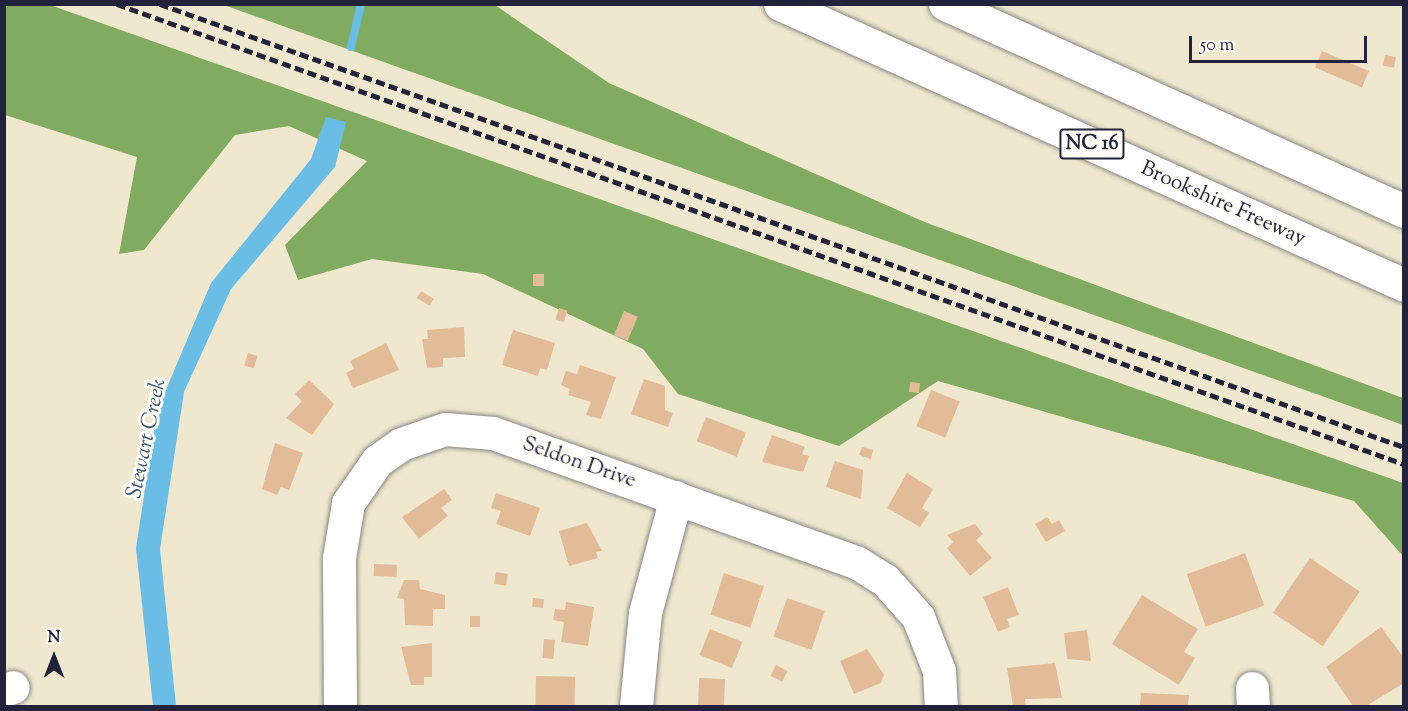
<!DOCTYPE html>
<style>
body{margin:0}
#map{position:relative;width:1408px;height:711px;overflow:hidden;background:#efe8ce;font-family:"Sorts Mill Goudy",serif}
div>[style]{position:absolute}
.forest>*{inset:0;background:#82ab62}
.water>*{inset:0;background:#6abee6}
.stream>*{height:8px;margin:-4px;padding:0 4px;transform-origin:4px;border-radius:4px;background:#6abee6}
.building>*{inset:0;background:#e2bb99;transform-origin:0 0}
.roads{filter:drop-shadow(0 0 2px #888584) drop-shadow(0 0 2px #888584)}
.minor>*{height:33px;margin:-16.5px;padding:0 16.5px;transform-origin:16.5px;border-radius:16.5px;background:#fff}
.highway>*{height:33px;margin:-16.5px;padding:0 16.5px;transform-origin:16.5px;border-radius:16.5px;background:#fff}
.rail>*{height:4.5px;margin-top:-2.25px;transform-origin:0;background:repeating-linear-gradient(90deg,#22223b 0 9px,transparent 0 13.5px)}
span{translate:-50% -50%;white-space:nowrap;text-align:center;line-height:1.15;-webkit-text-stroke:6px #fdfcf7;paint-order:stroke}
.shield-label span{padding:2px 4px;background:#fdfcf7;border:2px solid;border-radius:4px;-webkit-text-stroke-width:0}
.shield-label{font-size:20px;color:#22223b;font-weight:700}
.street-label{font-size:21px;color:#22223b}
.water-label{font-size:22px;color:#3b5977;font-style:italic}
.frame{position:absolute;inset:0;border:6px solid #22223b;pointer-events:none}
.north{position:absolute;left:24px;top:627px;width:60px;height:60px;-webkit-text-stroke:4px #fdfcf7;paint-order:stroke;rotate:0deg;font-size:16px;font-weight:700;line-height:24px;text-align:center;color:#22223b}
.north::after{content:'';display:block;margin:auto;width:21px;height:27px;background:#22223b;clip-path:polygon(50% 0,100% 100%,50% 72%,0 100%)}
.scale{position:absolute;left:1189px;top:36px;width:178px;height:27px;box-sizing:border-box;border:3px solid #22223b;border-top:0;padding-left:8px;font-size:18px;line-height:21px;white-space:nowrap;color:#22223b;-webkit-text-stroke:4px #fdfcf7;paint-order:stroke}
</style>
<div id="map">
<div class="forest">
<i style="clip-path:polygon(5px 5px,50px 5px,1403px 483px,1403px 556px,1354px 501px,938px 381px,839px 446px,678px 394px,643px 349px,483px 274px,372px 259px,298px 280px,285px 245px,367px 161px,289px 126px,235px 135px,144px 250px,119px 254px,137px 157px,5px 115px)"></i>
<i style="clip-path:polygon(224px 5px,495px 5px,609px 83px,927px 223px,1403px 398px,1403px 425px)"></i>
</div>
<div class="water">
<i style="clip-path:polygon(326px 117px,346px 122px,335px 167px,231px 289px,184px 392px,160px 549px,176px 706px,153px 706px,136px 548px,157px 411px,211px 283px,311px 159px)"></i>
</div>
<div class="stream">
<i style="left:351px;top:47px;width:44px;rotate:-76.9deg"></i>
</div>
<div class="building">
<i style="left:1322px;top:51px;width:51px;height:18px;rotate:23deg"></i>
<i style="left:1385px;top:55px;width:11px;height:11px;rotate:10deg"></i>
<i style="left:533px;top:274px;width:11px;height:12px"></i>
<i style="left:421px;top:291px;width:15px;height:8px;rotate:32deg"></i>
<i style="left:559px;top:308px;width:9px;height:12px;rotate:18deg"></i>
<i style="left:624px;top:311px;width:15px;height:26px;rotate:23deg"></i>
<i style="clip-path:polygon(464px 327px,465px 357px,443px 358px,443px 367px,427px 368px,422px 339px,428px 339px,427px 330px)"></i>
<i style="clip-path:polygon(513px 330px,555px 343px,547px 370px,540px 368px,538px 376px,502px 365px)"></i>
<i style="clip-path:polygon(386px 343px,399px 370px,353px 388px,346px 373px,354px 369px,350px 361px)"></i>
<i style="left:248px;top:353px;width:10px;height:13px;rotate:17deg"></i>
<i style="clip-path:polygon(580px 365px,616px 377px,601px 419px,586px 415px,591px 402px,568px 395px,570px 389px,561px 385px,566px 371px,577px 374px)"></i>
<i style="clip-path:polygon(644px 379px,665px 386px,665px 410px,673px 413px,668px 427px,631px 414px)"></i>
<i style="clip-path:polygon(309px 380px,334px 404px,312px 435px,286px 418px,302px 401px,295px 394px)"></i>
<i style="left:910px;top:382px;width:10px;height:10px;rotate:6deg"></i>
<i style="left:931px;top:390px;width:31px;height:39px;rotate:22deg"></i>
<i style="left:706px;top:417px;width:43px;height:26px;rotate:21deg"></i>
<i style="clip-path:polygon(772px 435px,805px 447px,802px 454px,809px 456px,803px 472px,762px 462px)"></i>
<i style="clip-path:polygon(275px 443px,303px 453px,289px 490px,281px 487px,277px 495px,262px 489px)"></i>
<i style="clip-path:polygon(862px 447px,873px 450px,871px 459px,859px 455px)"></i>
<i style="clip-path:polygon(835px 461px,863px 470px,861px 499px,826px 487px)"></i>
<i style="clip-path:polygon(907px 473px,933px 489px,922px 508px,929px 513px,920px 527px,887px 508px)"></i>
<i style="clip-path:polygon(444px 489px,452px 500px,441px 508px,448px 516px,419px 539px,402px 517px)"></i>
<i style="clip-path:polygon(496px 493px,540px 508px,530px 536px,496px 524px,501px 511px,491px 508px)"></i>
<i style="clip-path:polygon(1047px 517px,1052px 524px,1059px 520px,1065px 531px,1046px 542px,1035px 524px)"></i>
<i style="clip-path:polygon(587px 523px,602px 551px,596px 552px,598px 558px,569px 566px,559px 531px)"></i>
<i style="clip-path:polygon(975px 524px,983px 534px,976px 540px,992px 558px,970px 576px,947px 548px,953px 542px,947px 535px)"></i>
<i style="left:1245px;top:553px;width:56px;height:62px;rotate:70deg"></i>
<i style="left:1310px;top:558px;width:60px;height:66px;rotate:34deg"></i>
<i style="left:374px;top:564px;width:23px;height:12px;rotate:2deg"></i>
<i style="left:496px;top:572px;width:12px;height:12px;rotate:9deg"></i>
<i style="left:724px;top:573px;width:42px;height:44px;rotate:18deg"></i>
<i style="clip-path:polygon(404px 580px,419px 580px,420px 589px,445px 595px,445px 609px,433px 609px,433px 626px,405px 625px,404px 599px,397px 598px)"></i>
<i style="clip-path:polygon(1008px 587px,1019px 615px,1007px 619px,1010px 627px,998px 632px,983px 597px)"></i>
<i style="clip-path:polygon(1142px 595px,1198px 629px,1184px 652px,1195px 658px,1179px 685px,1112px 644px)"></i>
<i style="left:533px;top:598px;width:11px;height:9px;rotate:5deg"></i>
<i style="left:787px;top:598px;width:40px;height:41px;rotate:19deg"></i>
<i style="clip-path:polygon(566px 602px,594px 607px,588px 646px,561px 642px,564px 622px,553px 620px,555px 609px,565px 610px)"></i>
<i style="left:470px;top:616px;width:10px;height:11px"></i>
<i style="clip-path:polygon(1381px 627px,1404px 658px,1404px 683px,1366px 706px,1353px 706px,1326px 667px)"></i>
<i style="left:710px;top:629px;width:35px;height:28px;rotate:22deg"></i>
<i style="clip-path:polygon(1087px 630px,1091px 661px,1067px 659px,1064px 633px)"></i>
<i style="left:544px;top:639px;width:11px;height:19px;rotate:5deg"></i>
<i style="clip-path:polygon(432px 643px,432px 677px,424px 677px,424px 685px,411px 685px,401px 647px)"></i>
<i style="clip-path:polygon(867px 649px,884px 675px,881px 683px,854px 694px,840px 661px)"></i>
<i style="clip-path:polygon(1055px 663px,1062px 698px,1025px 699px,1026px 706px,1013px 706px,1007px 668px)"></i>
<i style="left:776px;top:665px;width:13px;height:12px;rotate:27deg"></i>
<i style="left:536px;top:676px;width:39px;height:30px;rotate:1deg"></i>
<i style="left:699px;top:678px;width:26px;height:28px;rotate:2deg"></i>
<i style="clip-path:polygon(1141px 693px,1189px 695px,1188px 706px,1140px 706px)"></i>
</div>
<div class="roads">
<div class="minor">
<i style="left:1252px;top:688px;width:18px;rotate:87deg"></i>
<i style="left:4px;top:690px;width:9px;rotate:-18deg"></i>
<i style="left:340px;top:706px;width:148px;rotate:-90.4deg"></i>
<i style="left:339px;top:558px;width:56px;rotate:-80.7deg"></i>
<i style="left:348px;top:503px;width:51px;rotate:-55.4deg"></i>
<i style="left:377px;top:461px;width:29px;rotate:-35deg"></i>
<i style="left:401px;top:444px;width:46px;rotate:-18.8deg"></i>
<i style="left:445px;top:429px;width:48px;rotate:4.8deg"></i>
<i style="left:493px;top:433px;width:385px;rotate:19.6deg"></i>
<i style="left:856px;top:562px;width:34px;rotate:32deg"></i>
<i style="left:885px;top:580px;width:50px;rotate:48.3deg"></i>
<i style="left:918px;top:617px;width:58px;rotate:68.7deg"></i>
<i style="left:939px;top:671px;width:35px;rotate:87deg"></i>
<i style="left:636px;top:706px;width:93px;rotate:-84.5deg"></i>
<i style="left:645px;top:613px;width:120px;rotate:-75deg"></i>
</div>
<div class="highway">
<i style="left:780px;top:4px;width:684px;rotate:24.24deg"></i>
<i style="left:945px;top:4px;width:504px;rotate:24.27deg"></i>
</div>
</div>
<div class="rail">
<i style="left:117px;top:4px;width:1367px;rotate:19.67deg"></i>
<i style="left:160px;top:4px;width:1321px;rotate:19.6deg"></i>
</div>
<div class="shield-label">
<span style="left:1092px;top:144px">NC 16</span>
</div>
<div class="street-label">
<span style="left:1223px;top:204px;rotate:24deg">Brookshire Freeway</span>
<span style="left:579px;top:463px;rotate:19deg">Seldon Drive</span>
</div>
<div class="water-label">
<span style="left:148px;top:439px;rotate:-78deg">Stewart Creek</span>
</div>
<div class="frame"></div>
<div class="north">N</div>
<div class="scale">50 m</div>
</div>
